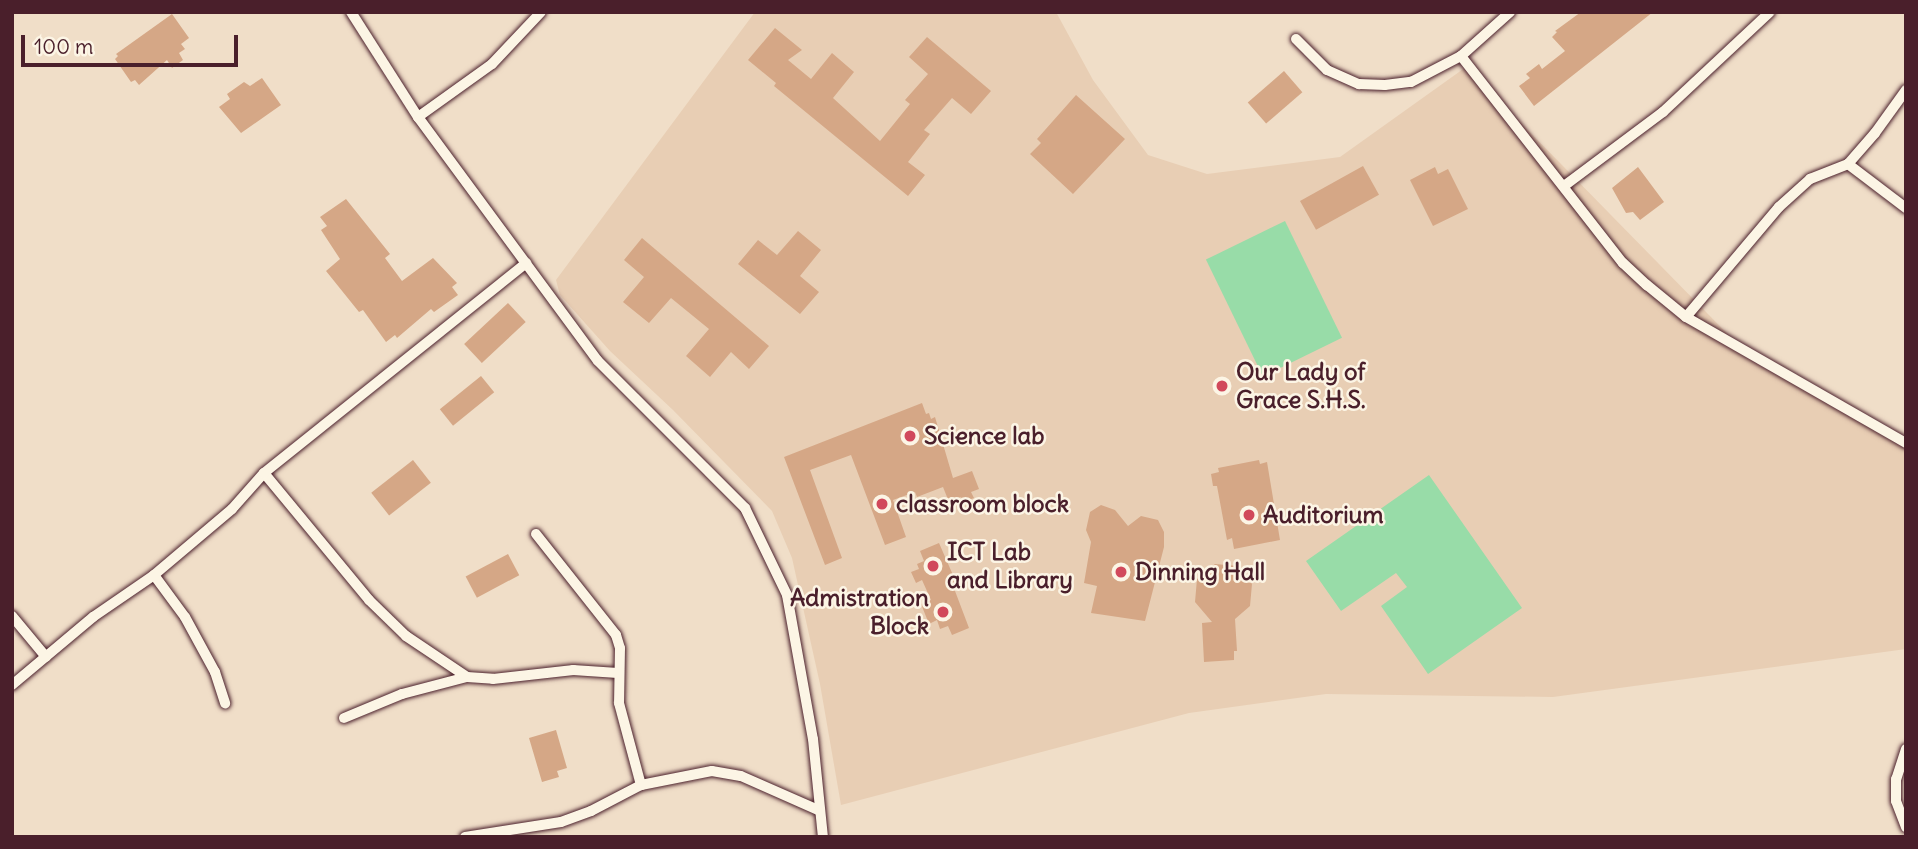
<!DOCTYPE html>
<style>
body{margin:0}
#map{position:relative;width:1918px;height:849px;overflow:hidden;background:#f0dec8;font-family:Delius,sans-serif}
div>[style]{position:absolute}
.built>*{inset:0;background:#e8ceb4}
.green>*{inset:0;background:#98dca8;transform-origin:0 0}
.building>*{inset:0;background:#d5a786;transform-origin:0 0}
.roads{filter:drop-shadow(0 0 2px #4a1f2b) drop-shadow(0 0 2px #4a1f2b)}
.minor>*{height:10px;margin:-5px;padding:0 5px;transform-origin:5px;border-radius:5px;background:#fcf5e5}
.dots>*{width:19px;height:19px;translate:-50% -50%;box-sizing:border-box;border:4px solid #fcf5e5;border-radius:50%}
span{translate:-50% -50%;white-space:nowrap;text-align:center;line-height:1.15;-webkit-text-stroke:5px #fcf5e5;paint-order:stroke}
.poi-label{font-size:24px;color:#4a1f2b;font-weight:700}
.left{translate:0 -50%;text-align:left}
.right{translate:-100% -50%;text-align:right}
.frame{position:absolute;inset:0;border:14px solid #4a1f2b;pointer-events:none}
.scale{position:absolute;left:21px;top:35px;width:217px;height:32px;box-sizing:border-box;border:4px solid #4a1f2b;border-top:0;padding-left:9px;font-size:21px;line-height:24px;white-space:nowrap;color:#4a1f2b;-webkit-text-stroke:5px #fcf5e5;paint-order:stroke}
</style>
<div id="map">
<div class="built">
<i style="clip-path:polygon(755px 12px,1056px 12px,1093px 80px,1148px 155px,1207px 174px,1340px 157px,1466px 67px,1755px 362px,1906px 448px,1906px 649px,1553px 697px,1326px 694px,1189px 713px,841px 805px,820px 684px,792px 558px,772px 511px,673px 410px,610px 351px,560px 295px,556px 280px)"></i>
</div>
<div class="green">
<i style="left:1285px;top:221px;width:130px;height:88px;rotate:64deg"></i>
<i style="clip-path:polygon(1429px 475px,1522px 608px,1428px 674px,1381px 606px,1407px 587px,1396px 573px,1341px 611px,1306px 561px)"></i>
</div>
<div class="building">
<i style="clip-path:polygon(1581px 12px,1653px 12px,1534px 106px,1519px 86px,1530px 78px,1526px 74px,1539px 64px,1542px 69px,1565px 51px,1552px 37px,1557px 32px,1555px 31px)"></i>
<i style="clip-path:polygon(172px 14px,189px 38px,181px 44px,185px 49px,179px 53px,183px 60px,172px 68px,167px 60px,139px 85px,135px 80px,131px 82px,115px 59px,118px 56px,116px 54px)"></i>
<i style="clip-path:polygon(775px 28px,802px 50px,788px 60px,811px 79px,832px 53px,854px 72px,833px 98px,880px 141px,910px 104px,905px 100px,928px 74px,909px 57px,927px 37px,991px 91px,971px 114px,952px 98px,924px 130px,930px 134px,908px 162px,925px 175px,908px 196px,774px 86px,776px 83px,748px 60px)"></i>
<i style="left:1284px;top:71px;width:28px;height:48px;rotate:49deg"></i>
<i style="clip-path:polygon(262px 78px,281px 105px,241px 133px,219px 107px,230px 99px,227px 94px,244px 82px,250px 86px)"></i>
<i style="clip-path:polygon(1076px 95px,1125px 139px,1073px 194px,1030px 154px,1041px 143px,1037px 139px)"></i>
<i style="left:1363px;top:166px;width:33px;height:72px;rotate:61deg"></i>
<i style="clip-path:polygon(1435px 167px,1438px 174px,1448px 169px,1468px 209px,1433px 226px,1410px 180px)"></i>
<i style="clip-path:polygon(1638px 167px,1664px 202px,1640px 220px,1633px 212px,1626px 213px,1612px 188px)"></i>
<i style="clip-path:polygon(346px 199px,390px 254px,385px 258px,402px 281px,433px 258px,457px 283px,452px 287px,458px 295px,434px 312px,431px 309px,397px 338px,395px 335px,386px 342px,363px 310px,359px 312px,326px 271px,340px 259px,321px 230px,327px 226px,320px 217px)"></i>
<i style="clip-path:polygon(798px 231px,821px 250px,800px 276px,819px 292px,800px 314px,738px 264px,758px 240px,777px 255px)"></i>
<i style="clip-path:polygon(642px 238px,769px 346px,749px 369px,731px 352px,710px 377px,686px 356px,709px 329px,671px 298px,649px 323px,623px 302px,644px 277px,624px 260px)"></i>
<i style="left:508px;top:303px;width:26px;height:60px;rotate:47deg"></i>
<i style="left:481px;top:376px;width:21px;height:53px;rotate:51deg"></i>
<i style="clip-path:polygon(922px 403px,926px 414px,929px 413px,931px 419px,935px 417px,953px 478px,972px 471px,979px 489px,971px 492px,974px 498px,963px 502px,961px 497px,949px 502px,943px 487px,917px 497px,915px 492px,893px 500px,906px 537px,885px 545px,851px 455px,810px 470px,842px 558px,825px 565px,784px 457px)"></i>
<i style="left:413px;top:460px;width:29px;height:53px;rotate:52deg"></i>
<i style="clip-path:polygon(1259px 460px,1260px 464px,1267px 462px,1280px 540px,1234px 549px,1232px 538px,1227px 540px,1217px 486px,1213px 486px,1211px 474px,1219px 472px,1218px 468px)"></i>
<i style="clip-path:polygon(1101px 505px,1115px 510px,1128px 526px,1141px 516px,1158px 520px,1164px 532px,1164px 547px,1145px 621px,1091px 613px,1097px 586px,1084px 583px,1091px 542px,1086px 530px,1090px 512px)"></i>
<i style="clip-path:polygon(939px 543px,956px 582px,952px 583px,969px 628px,952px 635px,948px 626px,940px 629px,937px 620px,929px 624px,921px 604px,931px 600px,922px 580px,916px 583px,911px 572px,919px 569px,917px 564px,924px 561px,920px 551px)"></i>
<i style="left:508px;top:554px;width:24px;height:48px;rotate:62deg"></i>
<i style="clip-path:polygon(1215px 564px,1238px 566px,1252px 584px,1250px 606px,1235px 619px,1237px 651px,1234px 651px,1234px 660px,1204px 662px,1202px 623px,1212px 622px,1195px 602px,1197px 579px)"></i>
<i style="clip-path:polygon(556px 730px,567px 768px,557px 771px,559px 777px,542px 782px,529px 738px)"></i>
</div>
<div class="roads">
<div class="minor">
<i style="left:351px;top:12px;width:125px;rotate:57.5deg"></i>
<i style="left:418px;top:117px;width:303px;rotate:53.6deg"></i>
<i style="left:598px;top:361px;width:208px;rotate:45deg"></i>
<i style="left:745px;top:508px;width:97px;rotate:64.2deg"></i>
<i style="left:787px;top:595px;width:146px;rotate:79.8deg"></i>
<i style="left:813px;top:739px;width:99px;rotate:84.2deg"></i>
<i style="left:1296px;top:39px;width:44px;rotate:45deg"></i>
<i style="left:1327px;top:70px;width:35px;rotate:24deg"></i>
<i style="left:1359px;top:84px;width:26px;rotate:2deg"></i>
<i style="left:1385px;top:85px;width:26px;rotate:-7deg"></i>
<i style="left:1411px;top:82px;width:56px;rotate:-27.5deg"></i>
<i style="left:1461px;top:56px;width:66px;rotate:-41.9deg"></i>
<i style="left:1461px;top:56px;width:263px;rotate:52deg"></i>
<i style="left:1623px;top:263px;width:33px;rotate:43deg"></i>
<i style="left:1647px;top:285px;width:50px;rotate:39.4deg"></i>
<i style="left:1686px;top:317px;width:254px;rotate:29.8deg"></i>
<i style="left:418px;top:117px;width:91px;rotate:-35.6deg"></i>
<i style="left:492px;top:64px;width:71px;rotate:-46.7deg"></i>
<i style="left:1848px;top:164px;width:73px;rotate:37.2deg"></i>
<i style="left:1564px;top:186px;width:124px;rotate:-36.8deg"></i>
<i style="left:1663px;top:112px;width:146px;rotate:-43.1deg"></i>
<i style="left:1686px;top:317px;width:144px;rotate:-49.8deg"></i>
<i style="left:1779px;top:207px;width:42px;rotate:-42.1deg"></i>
<i style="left:1810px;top:179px;width:41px;rotate:-21.5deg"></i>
<i style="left:1848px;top:164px;width:41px;rotate:-48.9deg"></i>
<i style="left:1875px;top:133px;width:53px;rotate:-54.2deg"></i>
<i style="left:264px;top:473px;width:165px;rotate:50.4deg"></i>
<i style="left:369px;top:600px;width:52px;rotate:44.2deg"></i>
<i style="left:406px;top:636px;width:73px;rotate:33.9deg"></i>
<i style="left:467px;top:677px;width:26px;rotate:4deg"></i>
<i style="left:493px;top:679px;width:81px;rotate:-6.4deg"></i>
<i style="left:573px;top:670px;width:45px;rotate:3.8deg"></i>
<i style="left:536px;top:534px;width:129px;rotate:51.6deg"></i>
<i style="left:616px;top:635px;width:14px;rotate:73deg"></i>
<i style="left:620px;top:648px;width:55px;rotate:91deg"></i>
<i style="left:619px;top:703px;width:85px;rotate:75deg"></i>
<i style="left:154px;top:575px;width:52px;rotate:53.6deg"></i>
<i style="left:185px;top:617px;width:63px;rotate:61.4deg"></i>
<i style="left:215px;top:672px;width:33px;rotate:72deg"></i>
<i style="left:12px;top:616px;width:53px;rotate:50.3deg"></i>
<i style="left:12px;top:685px;width:106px;rotate:-40deg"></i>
<i style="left:93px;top:617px;width:74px;rotate:-34.5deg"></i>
<i style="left:154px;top:575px;width:102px;rotate:-40.2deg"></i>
<i style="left:232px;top:509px;width:48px;rotate:-48.4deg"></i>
<i style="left:264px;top:473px;width:336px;rotate:-38.7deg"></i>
<i style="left:344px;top:718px;width:63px;rotate:-22.5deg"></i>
<i style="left:402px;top:694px;width:67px;rotate:-14.7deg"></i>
<i style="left:1906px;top:749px;width:32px;rotate:108deg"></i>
<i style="left:1896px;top:779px;width:22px;rotate:90deg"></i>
<i style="left:1896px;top:801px;width:28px;rotate:69deg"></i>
<i style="left:465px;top:837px;width:97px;rotate:-8.9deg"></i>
<i style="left:561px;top:822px;width:32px;rotate:-20deg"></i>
<i style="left:591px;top:811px;width:56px;rotate:-27.5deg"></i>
<i style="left:641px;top:785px;width:72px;rotate:-11.2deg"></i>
<i style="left:712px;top:771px;width:29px;rotate:10deg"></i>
<i style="left:741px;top:776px;width:84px;rotate:23.8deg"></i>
</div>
</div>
<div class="dots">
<i style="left:1222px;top:386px;background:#d1495b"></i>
<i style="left:910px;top:436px;background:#d1495b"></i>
<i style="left:882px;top:504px;background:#d1495b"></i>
<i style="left:1249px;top:515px;background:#d1495b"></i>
<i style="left:933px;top:566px;background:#d1495b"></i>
<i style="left:1121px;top:572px;background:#d1495b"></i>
<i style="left:943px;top:612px;background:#d1495b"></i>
</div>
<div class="poi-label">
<span class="left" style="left:1236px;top:386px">Our Lady of<br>Grace S.H.S.</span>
<span class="left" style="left:924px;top:436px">Science lab</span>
<span class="left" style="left:896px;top:504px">classroom block</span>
<span class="left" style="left:1263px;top:515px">Auditorium</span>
<span class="left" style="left:947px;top:566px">ICT Lab<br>and Library</span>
<span class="left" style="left:1135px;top:572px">Dinning Hall</span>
<span class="right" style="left:929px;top:612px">Admistration<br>Block</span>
</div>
<div class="frame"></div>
<div class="scale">100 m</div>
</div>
